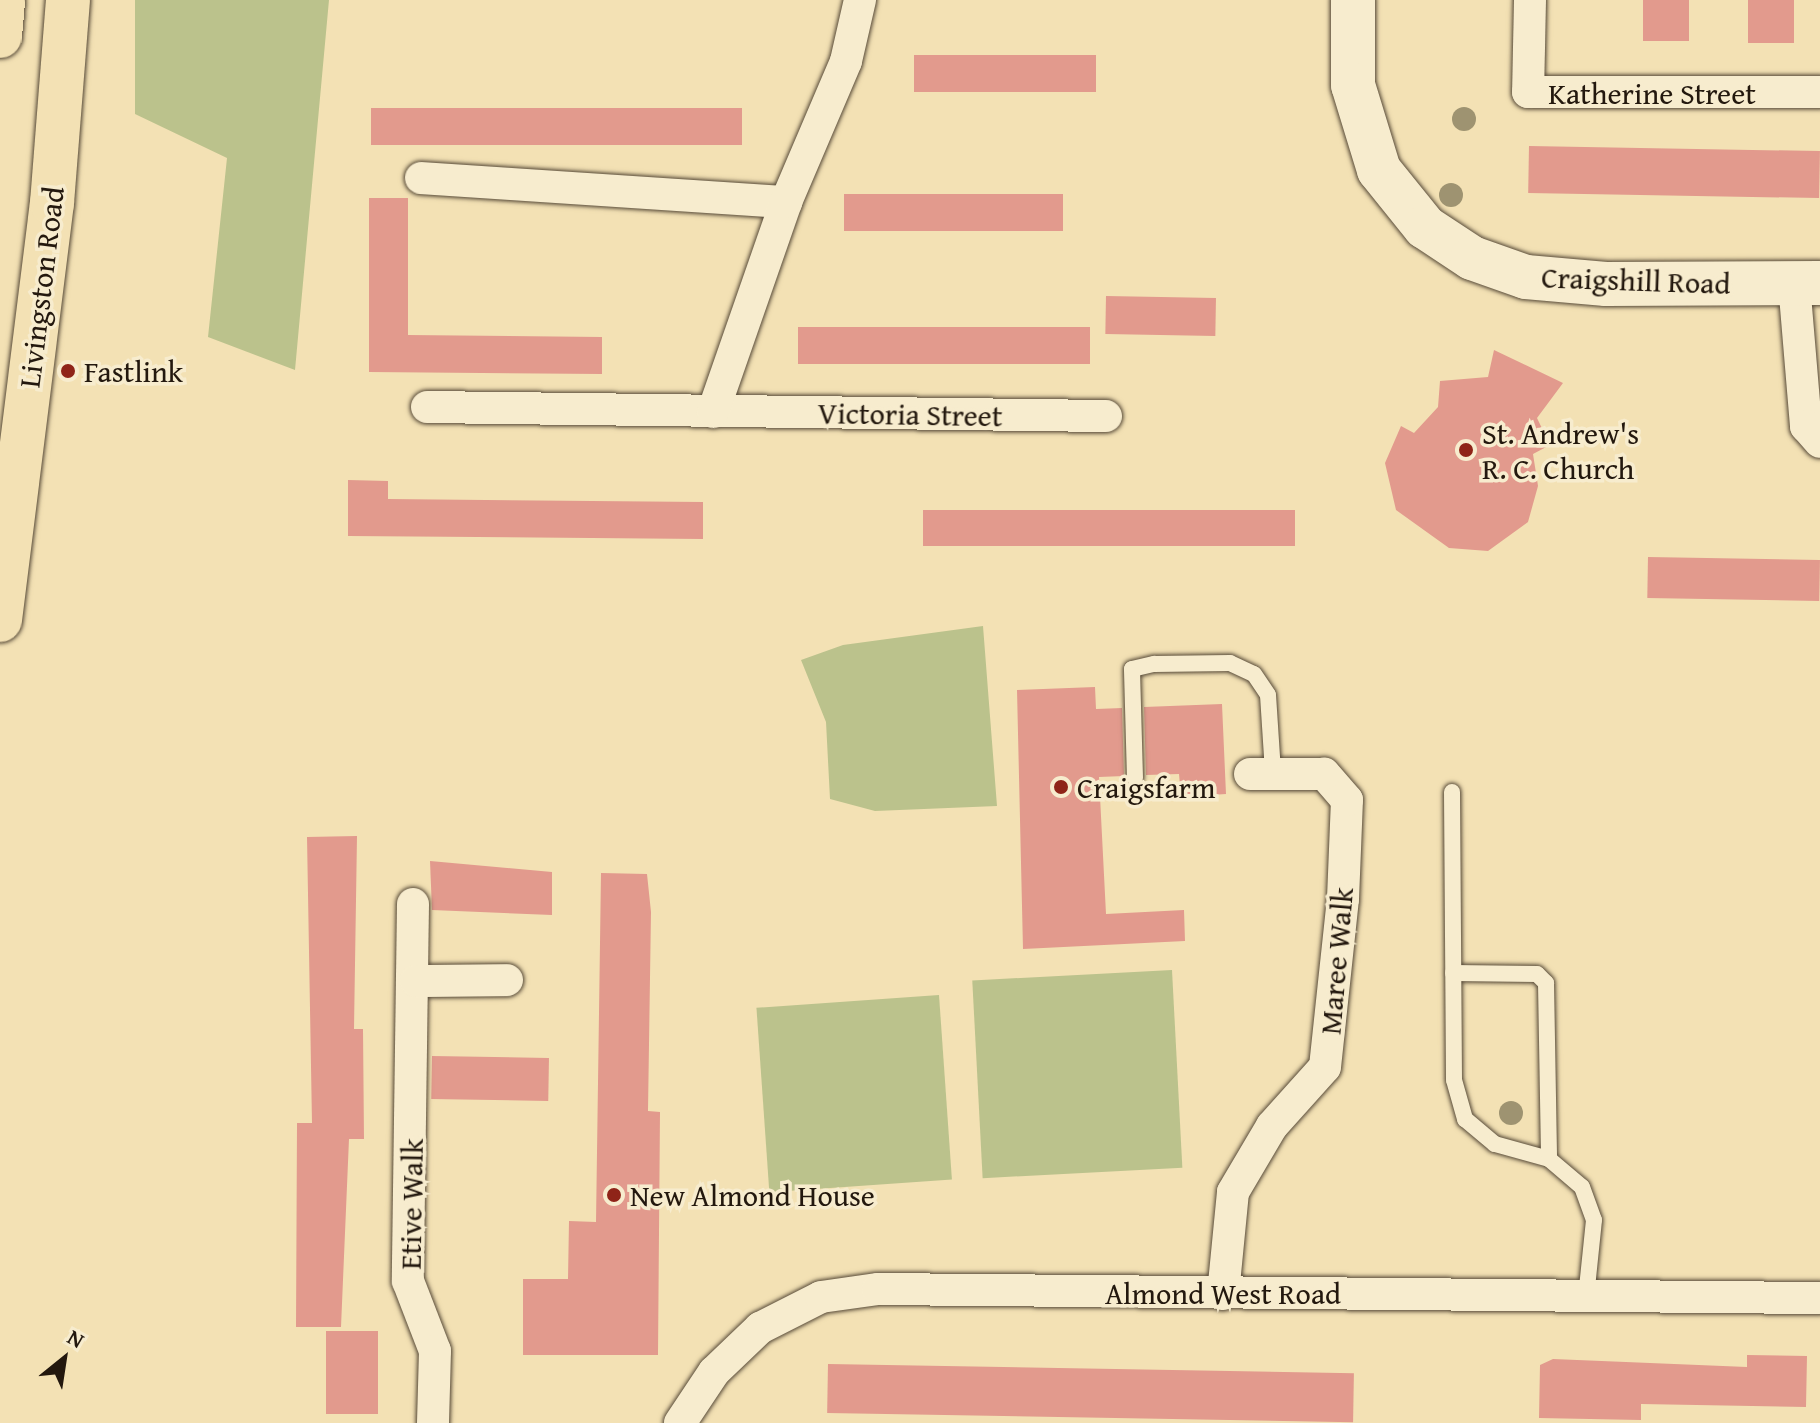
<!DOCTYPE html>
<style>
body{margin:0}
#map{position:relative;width:1820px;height:1423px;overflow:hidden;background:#f3e1b4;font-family:"Gentium Book Plus",serif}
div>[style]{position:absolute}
.green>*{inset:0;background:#bbc28c;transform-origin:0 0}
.building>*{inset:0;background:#e29a8d;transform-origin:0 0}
.roads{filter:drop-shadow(0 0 2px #574a38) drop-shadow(0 0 2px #574a38)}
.lane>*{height:16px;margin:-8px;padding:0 8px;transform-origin:8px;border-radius:8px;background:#f7ecce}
.street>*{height:32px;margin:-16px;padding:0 16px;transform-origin:16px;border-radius:16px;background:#f7ecce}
.secondary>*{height:44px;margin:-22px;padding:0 22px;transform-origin:22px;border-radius:22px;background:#f7ecce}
.primary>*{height:44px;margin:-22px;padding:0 22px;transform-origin:22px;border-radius:22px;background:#f3e1b4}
.trees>*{width:24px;height:24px;margin:-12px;border-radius:50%;background:#9e9371}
.dots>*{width:22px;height:22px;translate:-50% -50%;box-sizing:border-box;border:4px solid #f7ecce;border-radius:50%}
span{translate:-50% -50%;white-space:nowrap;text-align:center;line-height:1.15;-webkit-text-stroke:7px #f7ecce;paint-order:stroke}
.street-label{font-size:30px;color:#23180e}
.poi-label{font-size:30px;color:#23180e}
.left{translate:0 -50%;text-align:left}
.north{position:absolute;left:24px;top:1319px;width:80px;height:80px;-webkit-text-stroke:6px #f7ecce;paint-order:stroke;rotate:30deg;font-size:22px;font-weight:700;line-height:32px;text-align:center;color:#23180e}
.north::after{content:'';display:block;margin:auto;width:28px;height:36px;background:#23180e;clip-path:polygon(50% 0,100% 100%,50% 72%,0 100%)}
</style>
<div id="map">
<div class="green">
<i style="clip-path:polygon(135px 0,329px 0,295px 370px,208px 337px,227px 158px,135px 114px)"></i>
<i style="clip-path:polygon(983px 626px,997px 806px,875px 811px,830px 799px,826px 722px,801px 660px,843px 645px)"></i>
<i style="left:1172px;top:970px;width:198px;height:200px;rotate:87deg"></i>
<i style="left:939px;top:995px;width:185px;height:183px;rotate:86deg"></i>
</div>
<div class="building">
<i style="left:1643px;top:0;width:46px;height:41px"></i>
<i style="left:1748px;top:0;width:46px;height:43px"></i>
<i style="left:914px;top:55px;width:182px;height:37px"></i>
<i style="left:371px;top:108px;width:371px;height:37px"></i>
<i style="left:1529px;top:146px;width:291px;height:47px;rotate:1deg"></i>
<i style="left:844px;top:194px;width:219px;height:37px"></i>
<i style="clip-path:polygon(369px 198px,408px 198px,408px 335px,602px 337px,602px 374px,369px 372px)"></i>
<i style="left:1106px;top:296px;width:110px;height:38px;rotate:1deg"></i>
<i style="left:798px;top:327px;width:292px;height:37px"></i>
<i style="clip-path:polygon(1494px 350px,1563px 383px,1537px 418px,1550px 445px,1533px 454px,1538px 486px,1528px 522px,1488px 551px,1449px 548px,1396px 510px,1385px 463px,1401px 426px,1414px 433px,1438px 407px,1440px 381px,1488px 377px)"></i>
<i style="clip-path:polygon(348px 480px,388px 481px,388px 499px,703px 502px,703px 539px,348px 536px)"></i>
<i style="left:923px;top:510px;width:372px;height:36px"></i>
<i style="left:1648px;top:557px;width:172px;height:41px;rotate:1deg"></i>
<i style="clip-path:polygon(1095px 687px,1096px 709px,1122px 708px,1124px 776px,1099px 777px,1106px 914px,1184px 910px,1185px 941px,1023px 949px,1017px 690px)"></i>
<i style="clip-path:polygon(1222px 704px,1226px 794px,1181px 797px,1179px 774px,1146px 775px,1144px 707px)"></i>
<i style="clip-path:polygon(357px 836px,354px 1029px,363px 1029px,364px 1139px,349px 1139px,341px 1327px,296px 1327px,297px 1123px,312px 1123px,307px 837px)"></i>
<i style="clip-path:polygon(430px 861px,552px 872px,552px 915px,432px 910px)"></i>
<i style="clip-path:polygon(601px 873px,647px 874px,651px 912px,648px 1111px,660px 1112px,658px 1355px,523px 1355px,523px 1279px,568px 1279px,569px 1221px,596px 1222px)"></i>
<i style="left:432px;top:1056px;width:117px;height:43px;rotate:1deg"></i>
<i style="left:326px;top:1331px;width:52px;height:83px"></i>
<i style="clip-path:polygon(1747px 1355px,1807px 1356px,1806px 1407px,1641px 1404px,1641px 1420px,1539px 1418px,1540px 1365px,1553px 1359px,1747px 1367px)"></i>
<i style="left:828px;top:1364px;width:526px;height:49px;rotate:1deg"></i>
</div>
<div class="roads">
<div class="lane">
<i style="left:1135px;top:778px;width:109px;rotate:-91.6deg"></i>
<i style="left:1132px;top:669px;width:23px;rotate:-13deg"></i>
<i style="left:1154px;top:664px;width:76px;rotate:-0.8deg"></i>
<i style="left:1230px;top:663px;width:26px;rotate:25deg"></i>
<i style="left:1254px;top:674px;width:25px;rotate:56deg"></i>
<i style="left:1268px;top:695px;width:78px;rotate:86.3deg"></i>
<i style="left:1452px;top:792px;width:288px;rotate:89.6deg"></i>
<i style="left:1454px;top:1080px;width:41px;rotate:74.2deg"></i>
<i style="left:1465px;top:1119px;width:39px;rotate:40deg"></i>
<i style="left:1495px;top:1144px;width:56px;rotate:15.5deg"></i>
<i style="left:1453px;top:973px;width:84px;rotate:0.7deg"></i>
<i style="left:1537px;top:974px;width:13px;rotate:45deg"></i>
<i style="left:1546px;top:983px;width:176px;rotate:89deg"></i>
<i style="left:1549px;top:1159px;width:43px;rotate:40.3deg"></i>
<i style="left:1582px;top:1187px;width:35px;rotate:70deg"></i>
<i style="left:1594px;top:1220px;width:78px;rotate:95.9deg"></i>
</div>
<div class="street">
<i style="left:1530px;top:0;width:92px;rotate:91.2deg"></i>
<i style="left:1528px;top:92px;width:292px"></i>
<i style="left:421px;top:178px;width:366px;rotate:3.8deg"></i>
<i style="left:1794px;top:283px;width:144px;rotate:85.2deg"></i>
<i style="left:1806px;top:426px;width:21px;rotate:49deg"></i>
<i style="left:427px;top:407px;width:679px;rotate:0.76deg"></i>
<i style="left:713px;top:412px;width:222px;rotate:-70.8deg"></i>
<i style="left:786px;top:202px;width:153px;rotate:-66.9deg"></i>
<i style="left:846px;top:61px;width:63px;rotate:-77.1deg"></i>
<i style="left:413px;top:904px;width:377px;rotate:90.8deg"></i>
<i style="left:408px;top:1281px;width:75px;rotate:68.9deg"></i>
<i style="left:435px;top:1351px;width:72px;rotate:91.6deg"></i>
<i style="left:416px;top:981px;width:91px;rotate:-0.6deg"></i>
<i style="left:1223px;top:1294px;width:102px;rotate:-84.4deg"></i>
<i style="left:1233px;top:1192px;width:77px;rotate:-59.4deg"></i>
<i style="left:1272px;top:1126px;width:79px;rotate:-48.1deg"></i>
<i style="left:1325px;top:1067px;width:169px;rotate:-83.9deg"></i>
<i style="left:1343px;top:899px;width:99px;rotate:-87.7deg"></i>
<i style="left:1347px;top:800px;width:35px;rotate:-131deg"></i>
<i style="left:1324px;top:774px;width:74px;rotate:180deg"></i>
<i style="left:680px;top:1423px;width:61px;rotate:-56.3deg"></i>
<i style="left:714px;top:1372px;width:64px;rotate:-43.7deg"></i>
<i style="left:760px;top:1328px;width:68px;rotate:-26.9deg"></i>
<i style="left:821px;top:1297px;width:58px;rotate:-8deg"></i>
<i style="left:878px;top:1289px;width:942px;rotate:0.55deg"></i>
</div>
<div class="secondary">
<i style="left:1353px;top:0;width:85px;rotate:90deg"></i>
<i style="left:1353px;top:85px;width:89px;rotate:73deg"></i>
<i style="left:1379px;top:170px;width:73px;rotate:51.1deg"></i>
<i style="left:1425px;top:227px;width:56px;rotate:33.4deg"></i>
<i style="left:1472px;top:258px;width:57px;rotate:19.4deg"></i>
<i style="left:1526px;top:277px;width:80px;rotate:5deg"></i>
<i style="left:1606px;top:284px;width:214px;rotate:-0.3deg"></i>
</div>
<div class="primary">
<i style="left:0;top:36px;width:36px;rotate:-85deg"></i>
<i style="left:0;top:620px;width:420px;rotate:-82.9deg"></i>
<i style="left:52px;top:203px;width:204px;rotate:-85.5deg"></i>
</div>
</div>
<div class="trees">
<i style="left:1464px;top:119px"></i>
<i style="left:1451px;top:195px"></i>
<i style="left:1511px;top:1113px"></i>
</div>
<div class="dots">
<i style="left:68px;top:371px;background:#8f2418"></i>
<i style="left:1466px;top:450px;background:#8f2418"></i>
<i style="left:1061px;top:787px;background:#8f2418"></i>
<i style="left:614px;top:1195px;background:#8f2418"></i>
</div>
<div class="street-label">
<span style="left:1652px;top:93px">Katherine Street</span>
<span style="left:1636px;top:280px;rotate:2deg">Craigshill Road</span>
<span style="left:41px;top:287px;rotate:-83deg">Livingston Road</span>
<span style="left:910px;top:414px;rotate:1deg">Victoria Street</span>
<span style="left:1336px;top:961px;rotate:-85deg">Maree Walk</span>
<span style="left:411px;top:1204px;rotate:-89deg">Etive Walk</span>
<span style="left:1223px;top:1293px">Almond West Road</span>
</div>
<div class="poi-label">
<span class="left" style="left:84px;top:371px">Fastlink</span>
<span class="left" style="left:1482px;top:450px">St. Andrew's<br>R. C. Church</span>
<span class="left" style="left:1077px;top:787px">Craigsfarm</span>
<span class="left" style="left:630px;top:1195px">New Almond House</span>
</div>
<div class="north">N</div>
</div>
